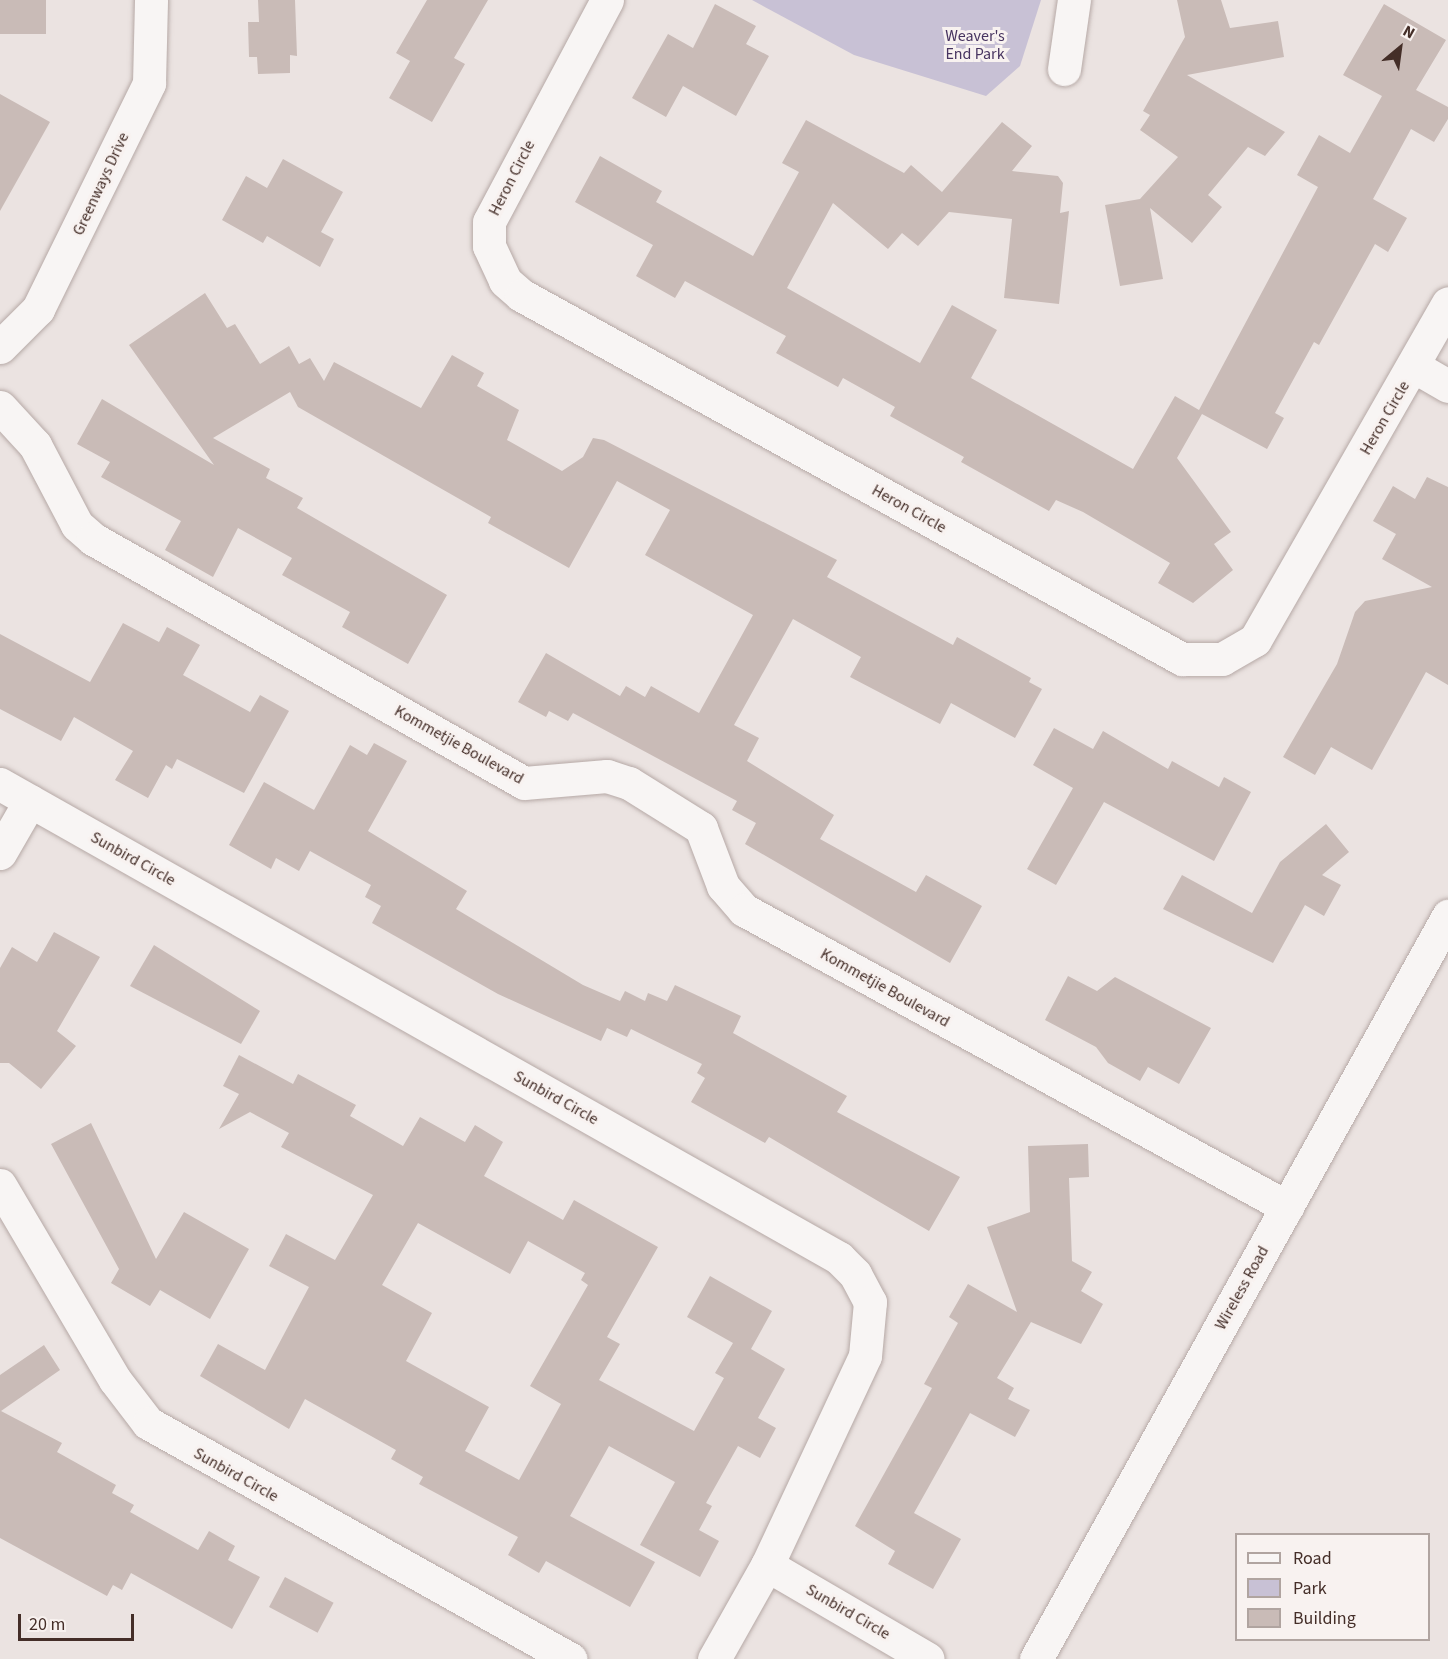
<!DOCTYPE html>
<style>
body{margin:0}
#map{position:relative;width:1448px;height:1659px;overflow:hidden;background:#ebe3e1;font-family:"Source Sans 3",sans-serif}
div>[style]{position:absolute}
.green>*{inset:0;background:#c8c1d5}
.building>*{inset:0;background:#c9bbb7;transform-origin:0 0}
.roads{filter:drop-shadow(0 0 2px #b6a9a6) drop-shadow(0 0 2px #b6a9a6)}
.street>*{height:33px;margin:-16.5px;padding:0 16.5px;transform-origin:16.5px;border-radius:16.5px;background:#f8f5f4}
span{translate:-50% -50%;white-space:nowrap;text-align:center;line-height:1.15;-webkit-text-stroke:6px #f8f2f0;paint-order:stroke}
.park-label{font-size:16px;color:#473460}
.street-label{font-size:16px;color:#442e28}
.legend{position:absolute;left:1235px;top:1533px;width:195px;height:108px;box-sizing:border-box;background:#f8f2f0;border:2px solid #b0a4a0;margin:0;padding:8px 10px;list-style:none;font-size:18px;color:#442e28}
.legend li{display:flex;align-items:center;gap:12px;height:30px}
.legend b{width:30px;border:2px solid #b0a4a0}
.north{position:absolute;left:1370px;top:18px;width:60px;height:60px;-webkit-text-stroke:4px #f8f2f0;paint-order:stroke;rotate:29deg;font-size:16px;font-weight:700;line-height:24px;text-align:center;color:#442e28}
.north::after{content:'';display:block;margin:auto;width:21px;height:27px;background:#442e28;clip-path:polygon(50% 0,100% 100%,50% 72%,0 100%)}
.scale{position:absolute;left:18px;top:1614px;width:116px;height:27px;box-sizing:border-box;border:3px solid #442e28;border-top:0;padding-left:8px;font-size:18px;line-height:21px;white-space:nowrap;color:#442e28;-webkit-text-stroke:4px #f8f2f0;paint-order:stroke}
</style>
<div id="map">
<div class="green">
<i style="clip-path:polygon(752px 0,1041px 0,1020px 66px,986px 96px,854px 55px)"></i>
</div>
<div class="building">
<i style="left:0;top:0;width:46px;height:34px"></i>
<i style="clip-path:polygon(258px 0,295px 0,297px 56px,290px 55px,290px 73px,258px 74px,257px 57px,249px 57px,248px 22px,259px 22px)"></i>
<i style="clip-path:polygon(427px 0,488px 0,454px 58px,465px 64px,432px 122px,389px 98px,410px 61px,396px 53px)"></i>
<i style="clip-path:polygon(1177px 0,1221px 0,1230px 28px,1278px 21px,1284px 57px,1187px 75px,1285px 132px,1265px 156px,1248px 147px,1208px 195px,1222px 207px,1192px 243px,1150px 208px,1163px 279px,1120px 286px,1105px 205px,1140px 199px,1178px 157px,1140px 130px,1150px 115px,1143px 111px,1185px 37px)"></i>
<i style="clip-path:polygon(715px 4px,756px 26px,746px 44px,769px 56px,736px 116px,683px 86px,666px 117px,632px 98px,668px 34px,693px 48px)"></i>
<i style="clip-path:polygon(1384px 4px,1446px 40px,1416px 90px,1448px 107px,1448px 119px,1434px 142px,1411px 129px,1373px 199px,1407px 218px,1388px 252px,1375px 244px,1319px 345px,1314px 342px,1275px 413px,1284px 418px,1267px 449px,1202px 414px,1177px 458px,1231px 532px,1214px 544px,1233px 570px,1193px 603px,1158px 583px,1170px 563px,1083px 512px,1056px 500px,1049px 511px,961px 462px,964px 457px,890px 416px,895px 407px,843px 378px,838px 387px,776px 353px,786px 336px,685px 281px,675px 298px,636px 276px,653px 245px,575px 202px,600px 156px,662px 191px,656px 202px,753px 256px,799px 172px,782px 163px,806px 120px,904px 173px,911px 165px,942px 192px,1002px 122px,1032px 146px,1012px 171px,1058px 176px,1063px 183px,1060px 213px,1069px 211px,1059px 304px,1004px 298px,1012px 219px,949px 212px,918px 246px,902px 233px,888px 249px,833px 203px,787px 288px,920px 363px,952px 305px,997px 330px,971px 378px,1133px 469px,1175px 396px,1199px 410px,1318px 187px,1297px 175px,1319px 135px,1350px 153px,1382px 96px,1343px 75px)"></i>
<i style="clip-path:polygon(0 94px,50px 122px,0 211px)"></i>
<i style="clip-path:polygon(283px 159px,343px 192px,321px 232px,334px 239px,320px 267px,267px 236px,263px 243px,222px 220px,246px 176px,267px 188px)"></i>
<i style="clip-path:polygon(205px 293px,227px 328px,235px 324px,260px 364px,289px 346px,299px 364px,310px 358px,324px 381px,334px 362px,421px 408px,452px 355px,484px 373px,477px 386px,519px 410px,507px 440px,562px 471px,583px 457px,593px 438px,604px 440px,837px 560px,827px 577px,953px 645px,957px 637px,1031px 678px,1029px 682px,1042px 689px,1015px 738px,951px 703px,940px 724px,850px 677px,861px 657px,793px 619px,734px 725px,759px 738px,747px 761px,834px 815px,820px 839px,916px 892px,926px 875px,982px 906px,950px 963px,745px 844px,756px 823px,732px 810px,737px 801px,573px 713px,568px 721px,549px 711px,546px 717px,518px 702px,546px 653px,620px 696px,626px 686px,645px 697px,651px 686px,699px 713px,753px 615px,645px 555px,670px 510px,617px 481px,569px 568px,488px 523px,491px 517px,298px 407px,290px 392px,213px 438px,270px 469px,266px 478px,303px 498px,297px 508px,447px 595px,408px 664px,342px 627px,350px 612px,282px 575px,292px 558px,238px 528px,213px 577px,165px 550px,181px 521px,101px 477px,110px 462px,77px 444px,102px 399px,214px 465px,129px 345px)"></i>
<i style="clip-path:polygon(1427px 477px,1448px 487px,1448px 685px,1426px 672px,1372px 770px,1331px 747px,1315px 775px,1283px 757px,1337px 664px,1355px 612px,1365px 601px,1432px 587px,1382px 559px,1396px 534px,1373px 521px,1393px 486px,1415px 499px)"></i>
<i style="clip-path:polygon(123px 623px,159px 642px,167px 627px,200px 645px,183px 675px,250px 712px,260px 695px,289px 711px,244px 793px,177px 759px,172px 769px,166px 765px,148px 798px,115px 780px,133px 751px,74px 717px,61px 741px,0 709px,0 634px,90px 682px)"></i>
<i style="clip-path:polygon(1054px 728px,1093px 749px,1103px 731px,1168px 769px,1172px 761px,1219px 787px,1224px 777px,1251px 792px,1214px 861px,1104px 802px,1056px 885px,1027px 869px,1073px 788px,1033px 765px)"></i>
<i style="clip-path:polygon(374px 743px,407px 761px,368px 831px,467px 891px,456px 909px,583px 985px,620px 1001px,625px 991px,645px 1001px,648px 993px,667px 1001px,675px 985px,741px 1016px,733px 1033px,847px 1096px,837px 1112px,960px 1177px,929px 1231px,769px 1137px,765px 1143px,691px 1102px,705px 1078px,697px 1073px,702px 1064px,631px 1029px,627px 1037px,607px 1028px,601px 1041px,498px 994px,372px 923px,381px 906px,365px 897px,371px 885px,310px 851px,299px 871px,276px 858px,271px 869px,229px 845px,264px 782px,314px 810px,350px 745px,367px 755px)"></i>
<i style="clip-path:polygon(1326px 824px,1349px 852px,1322px 875px,1341px 885px,1324px 916px,1305px 905px,1273px 963px,1163px 909px,1182px 875px,1252px 913px,1280px 862px)"></i>
<i style="clip-path:polygon(54px 932px,100px 957px,57px 1031px,76px 1046px,41px 1089px,9px 1063px,0 1063px,0 968px,12px 947px,37px 962px)"></i>
<i style="clip-path:polygon(154px 945px,260px 1011px,241px 1044px,130px 986px)"></i>
<i style="clip-path:polygon(1068px 976px,1097px 991px,1115px 977px,1211px 1028px,1179px 1084px,1148px 1067px,1140px 1081px,1108px 1063px,1096px 1047px,1045px 1020px)"></i>
<i style="clip-path:polygon(evenodd,239px 1055px,293px 1084px,298px 1074px,356px 1105px,350px 1116px,403px 1146px,420px 1117px,465px 1142px,475px 1125px,503px 1142px,484px 1176px,563px 1220px,574px 1200px,658px 1247px,607px 1337px,620px 1344px,599px 1380px,694px 1431px,724px 1378px,715px 1373px,733px 1343px,687px 1317px,710px 1276px,772px 1311px,751px 1349px,785px 1369px,758px 1418px,776px 1428px,760px 1458px,738px 1446px,706px 1503px,712px 1506px,699px 1530px,719px 1541px,700px 1577px,640px 1545px,675px 1482px,609px 1446px,570px 1516px,655px 1562px,630px 1607px,546px 1561px,539px 1573px,508px 1555px,518px 1537px,419px 1484px,423px 1477px,391px 1459px,396px 1450px,305px 1399px,289px 1429px,200px 1376px,218px 1344px,265px 1370px,309px 1287px,269px 1266px,286px 1234px,335px 1260px,373px 1195px,281px 1147px,289px 1133px,250px 1112px,219px 1129px,239px 1094px,223px 1086px,239px 1055px,418px 1223px,510px 1274px,528px 1241px,585px 1273px,581px 1280px,588px 1285px,530px 1386px,561px 1404px,519px 1480px,465px 1451px,489px 1407px,406px 1361px,432px 1313px,382px 1285px,418px 1223px)"></i>
<i style="clip-path:polygon(91px 1123px,156px 1259px,184px 1212px,249px 1249px,210px 1319px,160px 1290px,150px 1306px,111px 1283px,119px 1269px,51px 1144px)"></i>
<i style="clip-path:polygon(1088px 1144px,1089px 1177px,1069px 1178px,1072px 1261px,1092px 1272px,1081px 1291px,1103px 1304px,1081px 1344px,1031px 1322px,997px 1378px,1014px 1388px,1008px 1399px,1030px 1410px,1015px 1437px,970px 1413px,914px 1513px,961px 1539px,933px 1589px,888px 1564px,895px 1551px,855px 1526px,932px 1388px,924px 1384px,958px 1323px,949px 1317px,968px 1284px,1017px 1312px,987px 1227px,1030px 1212px,1028px 1146px)"></i>
<i style="clip-path:polygon(44px 1345px,60px 1370px,1px 1411px,62px 1443px,57px 1452px,116px 1485px,112px 1493px,134px 1505px,130px 1512px,198px 1550px,209px 1531px,235px 1546px,228px 1560px,260px 1577px,232px 1629px,131px 1573px,122px 1590px,113px 1585px,107px 1596px,0 1538px,0 1375px)"></i>
<i style="left:285px;top:1577px;width:55px;height:34px;rotate:28deg"></i>
</div>
<div class="roads">
<div class="street">
<i style="left:607px;top:0;width:251px;rotate:118deg"></i>
<i style="left:489px;top:222px;width:24px;rotate:90deg"></i>
<i style="left:489px;top:246px;width:38px;rotate:65deg"></i>
<i style="left:505px;top:281px;width:21px;rotate:41deg"></i>
<i style="left:521px;top:295px;width:755px;rotate:28.84deg"></i>
<i style="left:1182px;top:659px;width:40px"></i>
<i style="left:1222px;top:659px;width:38px;rotate:-30deg"></i>
<i style="left:1255px;top:640px;width:388px;rotate:-60.2deg"></i>
<i style="left:1064px;top:69px;width:70px;rotate:-81.8deg"></i>
<i style="left:0;top:347px;width:54px;rotate:-45deg"></i>
<i style="left:38px;top:309px;width:252px;rotate:-63.8deg"></i>
<i style="left:149px;top:83px;width:83px;rotate:-88.6deg"></i>
<i style="left:1415px;top:367px;width:38px;rotate:30deg"></i>
<i style="left:0;top:407px;width:52px;rotate:47.4deg"></i>
<i style="left:35px;top:445px;width:90px;rotate:62.3deg"></i>
<i style="left:77px;top:525px;width:21px;rotate:41deg"></i>
<i style="left:93px;top:539px;width:495px;rotate:29.5deg"></i>
<i style="left:524px;top:783px;width:83px;rotate:-4.8deg"></i>
<i style="left:607px;top:776px;width:23px;rotate:18deg"></i>
<i style="left:629px;top:783px;width:85px;rotate:32deg"></i>
<i style="left:701px;top:828px;width:62px;rotate:69.2deg"></i>
<i style="left:723px;top:886px;width:32px;rotate:49deg"></i>
<i style="left:744px;top:910px;width:619px;rotate:28.68deg"></i>
<i style="left:0;top:784px;width:964px;rotate:29.46deg"></i>
<i style="left:839px;top:1258px;width:23px;rotate:45deg"></i>
<i style="left:855px;top:1274px;width:32px;rotate:62deg"></i>
<i style="left:870px;top:1302px;width:54px;rotate:95.3deg"></i>
<i style="left:865px;top:1356px;width:231px;rotate:115.1deg"></i>
<i style="left:767px;top:1565px;width:108px;rotate:119.4deg"></i>
<i style="left:0;top:853px;width:60px;rotate:-60deg"></i>
<i style="left:0;top:1185px;width:226px;rotate:59.5deg"></i>
<i style="left:115px;top:1380px;width:54px;rotate:52.5deg"></i>
<i style="left:148px;top:1423px;width:484px;rotate:29.2deg"></i>
<i style="left:767px;top:1565px;width:186px;rotate:30.3deg"></i>
<i style="left:1036px;top:1659px;width:850px;rotate:-60.99deg"></i>
</div>
</div>
<div class="park-label">
<span style="left:975px;top:45px">Weaver's<br>End Park</span>
</div>
<div class="street-label">
<span style="left:512px;top:178px;rotate:-63deg">Heron Circle</span>
<span style="left:101px;top:184px;rotate:-65deg">Greenways Drive</span>
<span style="left:1385px;top:418px;rotate:-60deg">Heron Circle</span>
<span style="left:909px;top:509px;rotate:29deg">Heron Circle</span>
<span style="left:459px;top:745px;rotate:29deg">Kommetjie Boulevard</span>
<span style="left:133px;top:859px;rotate:29deg">Sunbird Circle</span>
<span style="left:885px;top:988px;rotate:29deg">Kommetjie Boulevard</span>
<span style="left:556px;top:1098px;rotate:29deg">Sunbird Circle</span>
<span style="left:1242px;top:1288px;rotate:-61deg">Wireless Road</span>
<span style="left:236px;top:1475px;rotate:29deg">Sunbird Circle</span>
<span style="left:848px;top:1612px;rotate:30deg">Sunbird Circle</span>
</div>
<ul class="legend">
<li><b style="height:8px;background:#f8f5f4"></b>Road</li>
<li><b style="height:16px;background:#c8c1d5"></b>Park</li>
<li><b style="height:16px;background:#c9bbb7"></b>Building</li>
</ul>
<div class="north">N</div>
<div class="scale">20 m</div>
</div>
